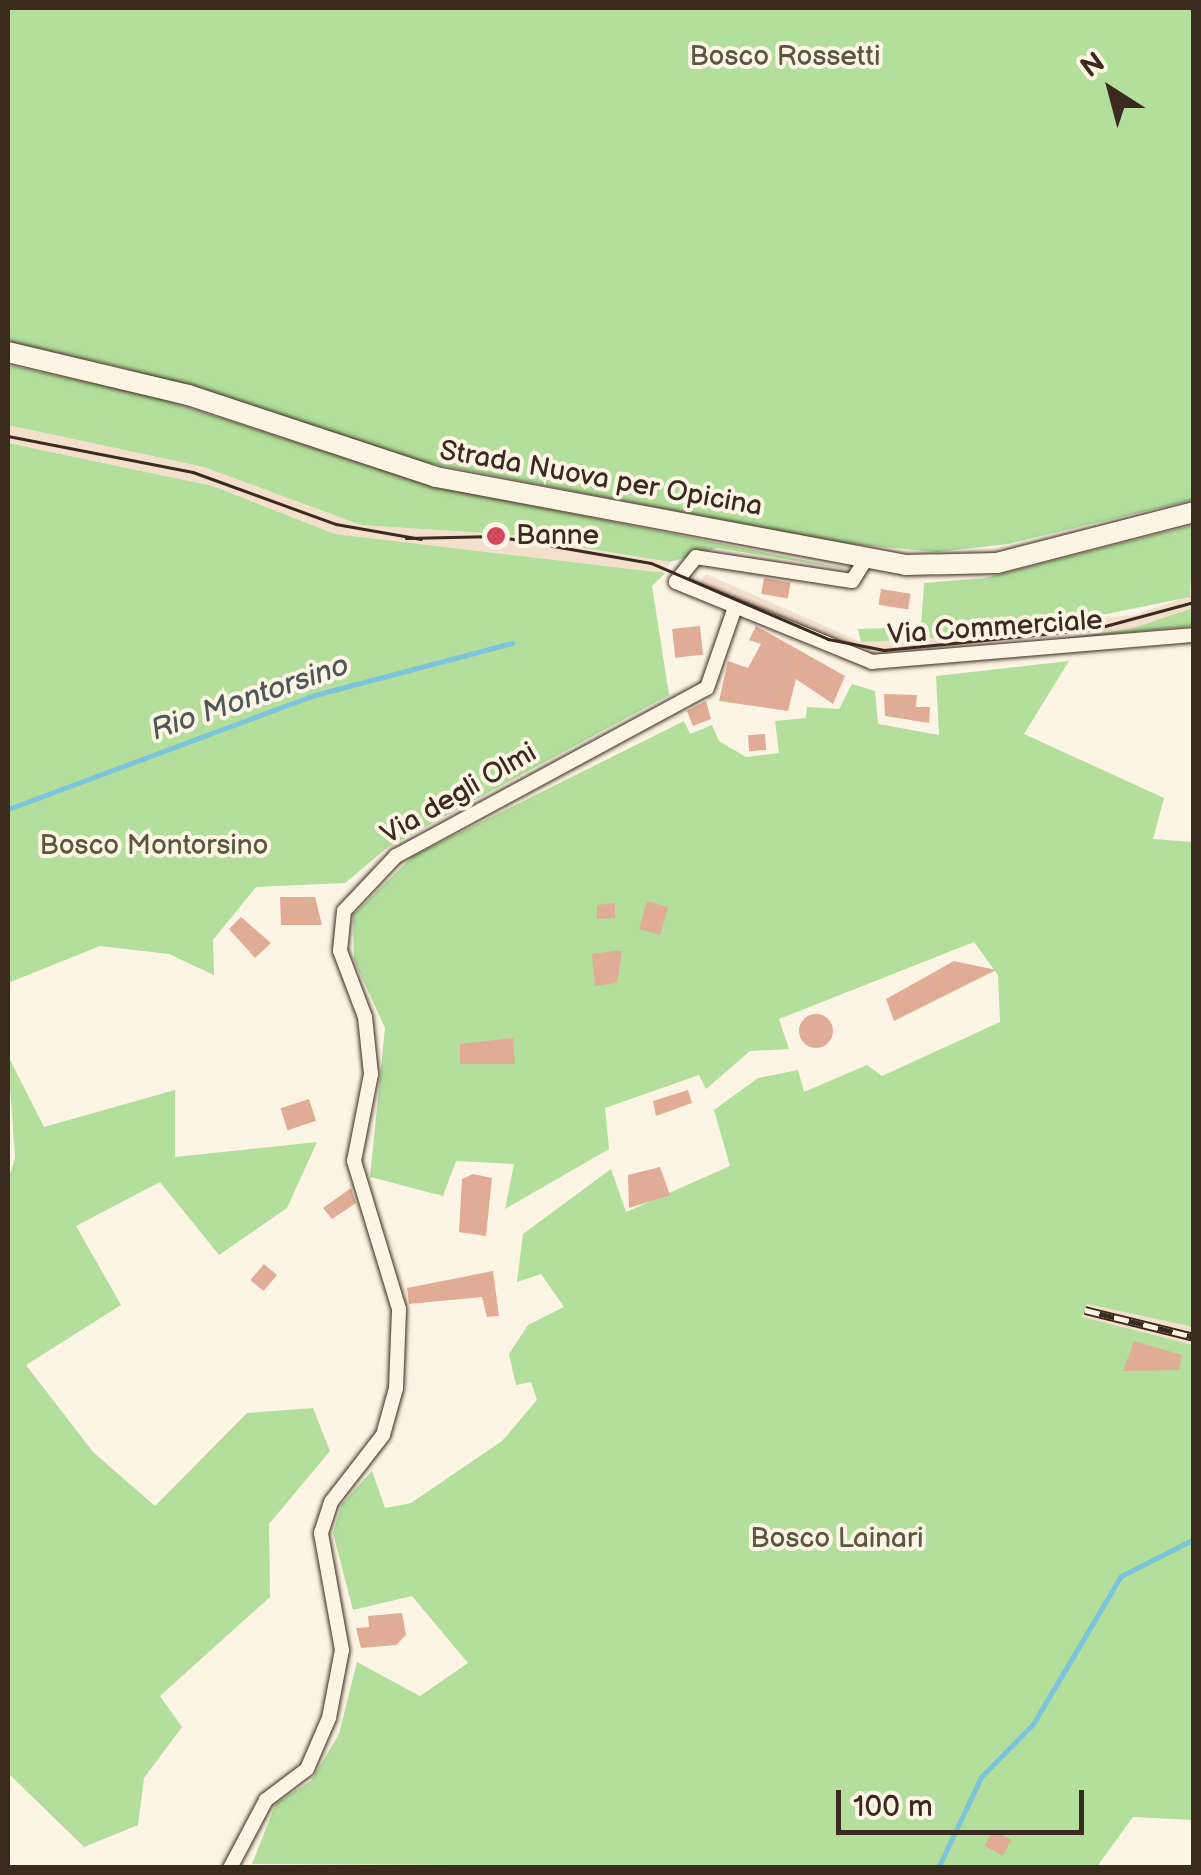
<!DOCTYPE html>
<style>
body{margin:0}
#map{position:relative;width:1201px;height:1875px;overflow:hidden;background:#fcf5e5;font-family:"Balsamiq Sans",sans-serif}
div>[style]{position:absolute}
.built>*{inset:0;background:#f4dfcd}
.green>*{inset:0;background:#b3de9b}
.stream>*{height:5px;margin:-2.5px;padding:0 2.5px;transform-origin:2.5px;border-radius:2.5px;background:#7bc4dc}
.building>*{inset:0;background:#e1ac95;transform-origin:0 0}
.round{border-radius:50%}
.roads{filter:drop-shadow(0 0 2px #3b2a1e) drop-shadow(0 0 2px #3b2a1e)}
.minor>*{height:14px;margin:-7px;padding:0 7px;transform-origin:7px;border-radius:7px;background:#fcf5e5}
.primary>*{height:20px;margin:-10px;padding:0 10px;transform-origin:10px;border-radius:10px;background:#fcf5e5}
.tram>*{height:2.5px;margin:-1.25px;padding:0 1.25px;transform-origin:1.25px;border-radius:1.25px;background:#3b2a1e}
.rail>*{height:9px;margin-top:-4.5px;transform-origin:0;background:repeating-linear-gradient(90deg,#fcf5e5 0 15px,#3b2a1e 0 30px);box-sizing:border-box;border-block:2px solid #3b2a1e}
.dots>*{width:28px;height:28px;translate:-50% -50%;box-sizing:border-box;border:5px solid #fcf5e5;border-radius:50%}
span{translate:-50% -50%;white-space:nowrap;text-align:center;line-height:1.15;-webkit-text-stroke:8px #fcf5e5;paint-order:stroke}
.park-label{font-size:28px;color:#59573d}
.street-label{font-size:28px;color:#3b2a1e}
.poi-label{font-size:28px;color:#3b2a1e}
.left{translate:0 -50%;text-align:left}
.water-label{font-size:30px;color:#4e5857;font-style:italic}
.frame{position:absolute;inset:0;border:10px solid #3b2a1e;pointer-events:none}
.north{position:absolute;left:1061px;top:40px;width:100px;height:100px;-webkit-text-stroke:8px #fcf5e5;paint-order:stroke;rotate:324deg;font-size:28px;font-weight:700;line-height:40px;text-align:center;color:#3b2a1e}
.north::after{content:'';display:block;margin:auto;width:35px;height:45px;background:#3b2a1e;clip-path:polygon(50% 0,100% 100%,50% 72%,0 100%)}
.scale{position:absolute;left:836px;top:1790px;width:248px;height:45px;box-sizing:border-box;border:5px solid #3b2a1e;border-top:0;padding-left:12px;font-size:30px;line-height:35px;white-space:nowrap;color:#3b2a1e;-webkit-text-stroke:8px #fcf5e5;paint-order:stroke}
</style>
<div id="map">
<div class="built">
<i style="clip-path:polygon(8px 425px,204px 467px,361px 525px,529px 536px,530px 526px,560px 544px,670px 562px,665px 573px,335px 534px,213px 486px,8px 443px)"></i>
<i style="clip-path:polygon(706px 574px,861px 642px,1134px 615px,1193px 595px,1194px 608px,1130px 629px,871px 655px,698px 586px)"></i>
<i style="clip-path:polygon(1087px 1304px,1193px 1327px,1193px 1345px,1082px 1318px)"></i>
</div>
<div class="green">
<i style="clip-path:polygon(8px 8px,1193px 8px,1193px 500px,1008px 544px,937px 552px,840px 543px,398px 457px,125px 368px,8px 342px)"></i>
<i style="clip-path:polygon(8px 365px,152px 396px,430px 485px,852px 570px,717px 548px,670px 562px,560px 544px,531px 526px,529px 536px,361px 525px,204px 467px,8px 425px)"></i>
<i style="clip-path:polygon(8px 443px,213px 486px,335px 534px,665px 573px,652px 586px,669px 695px,388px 847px,345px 883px,256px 887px,213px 940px,214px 975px,169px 954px,100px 946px,8px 983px)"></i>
<i style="clip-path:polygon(1193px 525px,1190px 597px,1009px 634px,861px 642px,858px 629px,921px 627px,924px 583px,985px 578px)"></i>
<i style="clip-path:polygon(1193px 608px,1193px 626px,1035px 642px,1130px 629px)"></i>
<i style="clip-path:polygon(1069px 661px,1024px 734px,1164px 798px,1153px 839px,1193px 842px,1193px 1327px,1087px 1304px,1082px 1317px,1193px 1345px,1193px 1820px,1133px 1817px,1096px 1868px,252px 1864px,276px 1803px,311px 1781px,339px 1734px,357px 1662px,420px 1696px,468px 1663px,412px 1596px,353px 1610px,333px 1533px,342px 1504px,372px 1471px,385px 1508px,411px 1503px,502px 1441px,537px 1400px,531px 1382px,516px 1385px,509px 1354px,528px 1325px,564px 1307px,541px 1274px,517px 1282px,523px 1234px,611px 1169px,626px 1212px,730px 1166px,714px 1110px,758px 1078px,798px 1070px,804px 1092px,867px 1065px,882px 1076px,1000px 1022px,998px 975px,974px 942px,779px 1019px,789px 1049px,750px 1051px,706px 1089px,699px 1075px,605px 1108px,609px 1149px,505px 1209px,514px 1164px,456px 1161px,443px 1196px,370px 1177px,385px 1028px,354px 960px,353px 915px,413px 856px,684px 721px,690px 734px,712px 725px,719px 741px,746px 757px,779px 753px,775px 721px,806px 718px,807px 707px,839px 709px,852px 684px,875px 691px,878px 724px,939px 735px,936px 676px)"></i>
<i style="clip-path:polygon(8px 1056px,44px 1127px,175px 1090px,175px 1157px,317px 1142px,287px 1208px,219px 1255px,160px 1182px,76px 1226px,121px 1305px,26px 1365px,93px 1452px,155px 1506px,247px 1413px,313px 1408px,330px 1451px,269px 1524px,270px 1597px,160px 1696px,182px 1727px,144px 1778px,138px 1825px,84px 1847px,8px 1773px,8px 1181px,15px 1158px)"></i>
</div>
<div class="stream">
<i style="left:8px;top:809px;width:327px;rotate:-20.4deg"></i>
<i style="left:315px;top:695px;width:204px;rotate:-14.8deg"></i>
<i style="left:938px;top:1868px;width:101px;rotate:-64.7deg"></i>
<i style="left:981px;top:1777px;width:74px;rotate:-45.5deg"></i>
<i style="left:1033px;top:1724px;width:172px;rotate:-59.3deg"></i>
<i style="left:1121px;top:1576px;width:82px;rotate:-26.9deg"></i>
</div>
<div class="building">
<i style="left:764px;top:578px;width:27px;height:16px;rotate:10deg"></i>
<i style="left:881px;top:589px;width:30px;height:16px;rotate:9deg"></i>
<i style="left:700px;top:626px;width:29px;height:28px;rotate:84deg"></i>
<i style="clip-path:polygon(756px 626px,845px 676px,833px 704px,796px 679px,788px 711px,719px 701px,728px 661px,748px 668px,761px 644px,749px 640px)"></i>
<i style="clip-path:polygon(884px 694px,917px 695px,916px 707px,930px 707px,929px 723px,885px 716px)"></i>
<i style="clip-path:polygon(706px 701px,711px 719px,693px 726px,687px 711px)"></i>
<i style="left:765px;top:734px;width:16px;height:17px;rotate:86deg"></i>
<i style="clip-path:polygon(280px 897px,315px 897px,322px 925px,281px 925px)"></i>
<i style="left:647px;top:901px;width:22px;height:29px;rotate:16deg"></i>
<i style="clip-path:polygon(615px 903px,615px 918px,597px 919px,597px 905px)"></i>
<i style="clip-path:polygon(241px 917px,271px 943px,255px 958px,229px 929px)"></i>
<i style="clip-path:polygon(614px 951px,622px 951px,617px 983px,595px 986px,592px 954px)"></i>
<i style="clip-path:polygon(954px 961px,996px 970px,894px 1021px,886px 999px)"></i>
<i class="round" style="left:799px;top:1014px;width:34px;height:34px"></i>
<i style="clip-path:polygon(513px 1038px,515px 1064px,460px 1064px,460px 1044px)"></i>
<i style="clip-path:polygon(688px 1090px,692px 1103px,656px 1116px,653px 1101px)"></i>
<i style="left:309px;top:1099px;width:23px;height:30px;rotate:72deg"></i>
<i style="clip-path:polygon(660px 1167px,670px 1195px,629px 1208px,628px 1175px)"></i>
<i style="clip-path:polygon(473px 1174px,492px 1178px,486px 1236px,459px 1232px,462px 1179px)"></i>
<i style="clip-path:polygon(351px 1188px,356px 1203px,332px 1219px,323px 1208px)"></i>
<i style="left:264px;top:1264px;width:17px;height:21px;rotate:40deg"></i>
<i style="clip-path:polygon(493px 1271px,499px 1316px,487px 1317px,482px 1297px,409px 1304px,407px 1288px)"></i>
<i style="clip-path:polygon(1134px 1341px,1182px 1355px,1179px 1370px,1123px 1371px)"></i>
<i style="clip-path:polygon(402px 1613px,406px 1635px,396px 1645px,361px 1648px,356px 1628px,369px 1627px,368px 1616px)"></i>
<i style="left:993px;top:1830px;width:21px;height:18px;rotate:28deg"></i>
</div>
<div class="roads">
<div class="minor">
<i style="left:866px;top:559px;width:26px;rotate:122deg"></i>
<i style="left:852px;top:581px;width:158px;rotate:-171.3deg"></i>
<i style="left:696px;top:557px;width:32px;rotate:129deg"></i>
<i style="left:676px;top:582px;width:212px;rotate:22.2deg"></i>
<i style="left:872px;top:662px;width:323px;rotate:-4.8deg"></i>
<i style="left:230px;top:1868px;width:77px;rotate:-62.1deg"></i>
<i style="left:266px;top:1800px;width:51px;rotate:-37.1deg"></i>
<i style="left:307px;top:1769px;width:56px;rotate:-66.7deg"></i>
<i style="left:329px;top:1718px;width:69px;rotate:-79.2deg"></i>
<i style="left:342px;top:1650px;width:119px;rotate:-100.2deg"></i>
<i style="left:321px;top:1533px;width:33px;rotate:-72deg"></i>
<i style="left:331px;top:1502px;width:85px;rotate:-52.2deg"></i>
<i style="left:383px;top:1435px;width:49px;rotate:-74.5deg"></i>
<i style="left:396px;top:1388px;width:79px;rotate:-87.8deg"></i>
<i style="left:399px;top:1309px;width:155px;rotate:-106.9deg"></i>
<i style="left:354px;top:1161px;width:89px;rotate:-78.9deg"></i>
<i style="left:371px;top:1074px;width:57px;rotate:-96deg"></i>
<i style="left:365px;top:1017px;width:71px;rotate:-110.7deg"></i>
<i style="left:340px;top:951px;width:40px;rotate:-84.3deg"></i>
<i style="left:344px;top:911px;width:76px;rotate:-46.6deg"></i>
<i style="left:396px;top:856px;width:353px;rotate:-28.4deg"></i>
<i style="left:707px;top:688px;width:86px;rotate:-70.9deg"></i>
</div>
<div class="primary">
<i style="left:8px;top:352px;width:185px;rotate:13.4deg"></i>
<i style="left:188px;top:395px;width:261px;rotate:18.3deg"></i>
<i style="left:436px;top:477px;width:477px;rotate:10.6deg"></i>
<i style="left:905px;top:565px;width:92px;rotate:-1.2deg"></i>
<i style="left:997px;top:563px;width:203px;rotate:-14.5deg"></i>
</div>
</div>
<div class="tram">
<i style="left:8px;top:436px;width:188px;rotate:11deg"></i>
<i style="left:193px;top:472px;width:152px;rotate:20deg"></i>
<i style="left:336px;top:524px;width:86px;rotate:10deg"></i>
<i style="left:406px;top:538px;width:90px;rotate:-1.3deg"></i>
<i style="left:496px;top:536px;width:157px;rotate:9.9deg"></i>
<i style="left:651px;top:563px;width:193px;rotate:23.2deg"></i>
<i style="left:828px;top:639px;width:57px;rotate:11.1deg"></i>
<i style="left:884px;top:650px;width:211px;rotate:-5.7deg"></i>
<i style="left:1094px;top:629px;width:104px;rotate:-15.1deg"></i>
</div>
<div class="rail">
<i style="left:1085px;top:1310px;width:112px;rotate:13.9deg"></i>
</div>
<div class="dots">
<i style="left:496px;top:536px;background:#d1495b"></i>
</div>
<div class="park-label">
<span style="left:785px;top:57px">Bosco Rossetti</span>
<span style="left:154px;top:846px">Bosco Montorsino</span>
<span style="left:837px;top:1539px">Bosco Lainari</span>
</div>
<div class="street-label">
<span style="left:601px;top:479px;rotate:10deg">Strada Nuova per Opicina</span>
<span style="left:995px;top:628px;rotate:-4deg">Via Commerciale</span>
<span style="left:459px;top:794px;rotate:-30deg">Via degli Olmi</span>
</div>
<div class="poi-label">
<span class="left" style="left:516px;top:536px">Banne</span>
</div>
<div class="water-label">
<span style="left:250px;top:698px;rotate:-19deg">Rio Montorsino</span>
</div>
<div class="frame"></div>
<div class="north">N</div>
<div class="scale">100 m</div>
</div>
